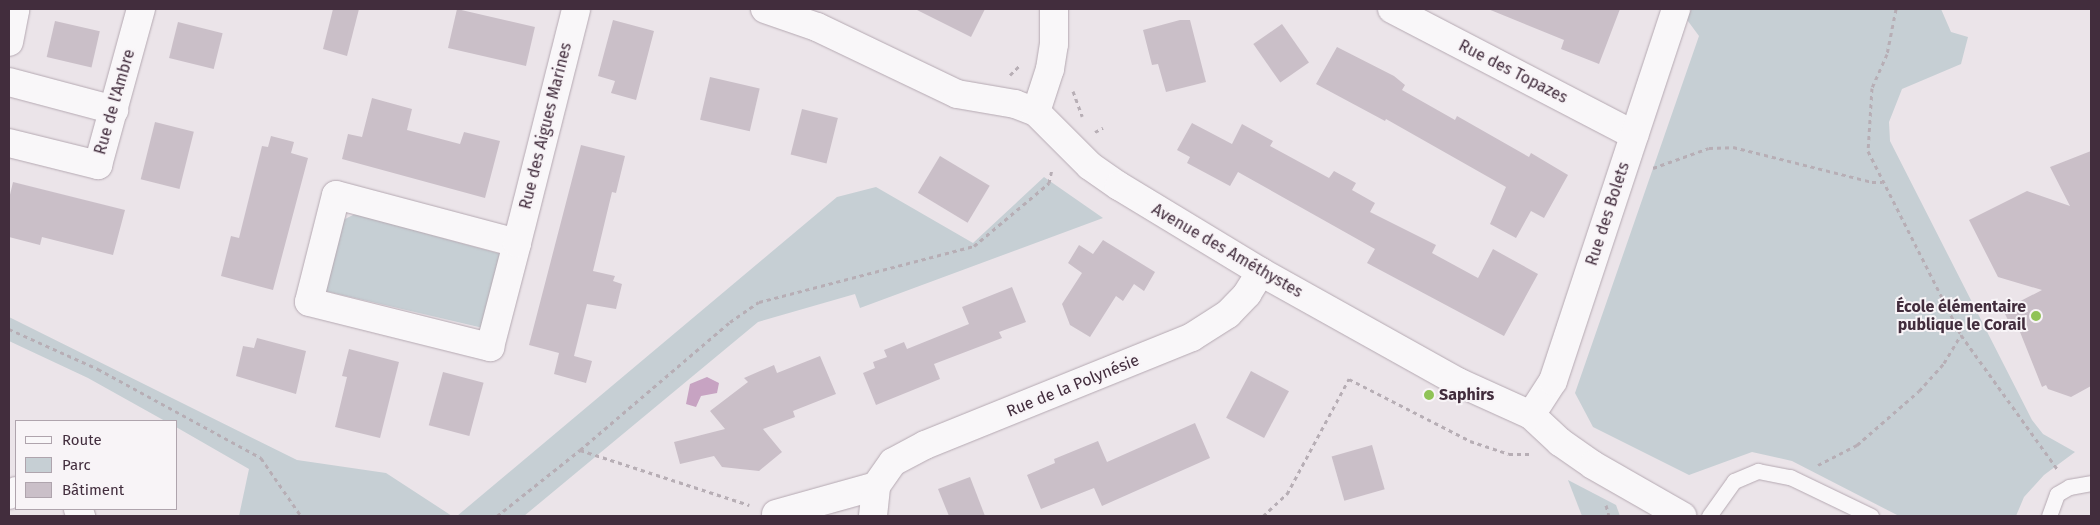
<!DOCTYPE html>
<meta charset="utf-8">
<style>
body{margin:0}
#map{position:relative;width:2100px;height:525px;overflow:hidden;background:#ebe4e9;font-family:"Fira Sans",sans-serif}
div>[style]{position:absolute}
.green>*{inset:0;background:#c6cfd4}
.water>*{inset:0;background:#c7a3c2}
.building>*{inset:0;background:#cabfc8;transform-origin:0 0}
.path>*{height:3px;margin-top:-1.5px;transform-origin:0;background:repeating-linear-gradient(90deg,#b7aeb5 0 4px,transparent 0 8px)}
.roads{filter:drop-shadow(0 0 1px #b5a9b2) drop-shadow(0 0 1px #b5a9b2)}
.lane>*{height:15px;margin:-7.5px;padding:0 7.5px;transform-origin:7.5px;border-radius:7.5px;background:#f9f7f9}
.street>*{height:28px;margin:-14px;padding:0 14px;transform-origin:14px;border-radius:14px;background:#f9f7f9}
.dots>*{width:14px;height:14px;translate:-50% -50%;box-sizing:border-box;border:2px solid #f8f4f7;border-radius:50%}
span{translate:-50% -50%;white-space:nowrap;text-align:center;line-height:1.15;-webkit-text-stroke:4px #f8f4f7;paint-order:stroke}
.street-label{font-size:16px;color:#422d3d}
.poi-label{font-size:16px;color:#422d3d;font-weight:700}
.right{translate:-100% -50%;text-align:right}
.left{translate:0 -50%;text-align:left}
.frame{position:absolute;inset:0;border:10px solid #422d3d;pointer-events:none}
.legend{position:absolute;left:15px;top:420px;width:162px;height:90px;box-sizing:border-box;background:#f8f4f7;border:1px solid #afa4ad;margin:0;padding:6px 9px;list-style:none;font-size:15px;color:#422d3d}
.legend li{display:flex;align-items:center;gap:10px;height:25px}
.legend b{width:25px;border:1px solid #afa4ad}
</style>
<div id="map">
<div class="green">
<i style="clip-path:polygon(1679px 9px,1941px 9px,1951px 32px,1968px 37px,1961px 64px,1902px 89px,1889px 122px,1890px 141px,2032px 420px,2043px 434px,2075px 452px,2044px 475px,2024px 497px,2016px 516px,1899px 516px,1792px 461px,1752px 452px,1689px 475px,1593px 427px,1575px 393px,1699px 36px)"></i>
<i style="clip-path:polygon(1044px 177px,1103px 218px,860px 308px,855px 294px,758px 322px,524px 516px,457px 516px,837px 197px,876px 187px,973px 243px)"></i>
<i style="clip-path:polygon(355px 214px,501px 254px,483px 328px,325px 291px,343px 220px)"></i>
<i style="clip-path:polygon(9px 317px,297px 460px,386px 473px,452px 516px,239px 516px,249px 469px,176px 427px,176px 421px,165px 421px,88px 378px,9px 341px)"></i>
<i style="clip-path:polygon(1568px 480px,1616px 505px,1620px 516px,1582px 516px)"></i>
</div>
<div class="water">
<i style="clip-path:polygon(707px 377px,719px 383px,717px 393px,701px 396px,696px 407px,686px 404px,690px 384px)"></i>
</div>
<div class="building">
<i style="clip-path:polygon(333px 9px,359px 9px,347px 56px,323px 49px)"></i>
<i style="left:457px;top:9px;width:80px;height:40px;rotate:13deg"></i>
<i style="clip-path:polygon(915px 9px,985px 9px,971px 37px)"></i>
<i style="clip-path:polygon(1488px 9px,1620px 9px,1599px 64px,1561px 49px,1564px 40px)"></i>
<i style="clip-path:polygon(613px 20px,654px 31px,636px 100px,611px 93px,615px 81px,598px 76px)"></i>
<i style="clip-path:polygon(1180px 20px,1190px 20px,1206px 82px,1166px 92px,1158px 64px,1152px 65px,1143px 30px)"></i>
<i style="left:55px;top:21px;width:46px;height:37px;rotate:13deg"></i>
<i style="left:178px;top:22px;width:46px;height:37px;rotate:14deg"></i>
<i style="left:1282px;top:24px;width:47px;height:35px;rotate:55deg"></i>
<i style="clip-path:polygon(1337px 47px,1394px 76px,1405px 85px,1402px 90px,1455px 120px,1457px 116px,1529px 157px,1531px 153px,1568px 175px,1544px 218px,1531px 211px,1516px 238px,1490px 224px,1506px 187px,1386px 119px,1385px 121px,1316px 84px)"></i>
<i style="left:710px;top:77px;width:51px;height:44px;rotate:13deg"></i>
<i style="clip-path:polygon(372px 98px,412px 109px,407px 130px,460px 144px,464px 132px,500px 141px,485px 198px,342px 159px,348px 134px,362px 137px)"></i>
<i style="left:802px;top:109px;width:37px;height:47px;rotate:14deg"></i>
<i style="left:155px;top:122px;width:40px;height:59px;rotate:14deg"></i>
<i style="clip-path:polygon(1192px 123px,1232px 144px,1242px 124px,1273px 141px,1270px 146px,1329px 178px,1334px 171px,1356px 183px,1352px 190px,1375px 203px,1370px 212px,1436px 245px,1432px 253px,1478px 278px,1493px 249px,1538px 274px,1504px 336px,1367px 263px,1375px 249px,1238px 172px,1230px 186px,1187px 163px,1190px 157px,1177px 150px)"></i>
<i style="clip-path:polygon(271px 136px,294px 142px,291px 153px,308px 158px,273px 290px,221px 276px,231px 236px,239px 238px,262px 146px,268px 147px)"></i>
<i style="clip-path:polygon(581px 145px,625px 156px,616px 193px,612px 192px,593px 271px,615px 276px,613px 281px,622px 284px,616px 309px,587px 304px,574px 356px,592px 361px,586px 383px,554px 374px,559px 353px,529px 345px)"></i>
<i style="clip-path:polygon(2091px 151px,2091px 386px,2071px 397px,2048px 389px,2046px 385px,2042px 387px,2020px 332px,2013px 330px,2003px 310px,2042px 290px,1998px 277px,1969px 220px,2027px 191px,2070px 206px,2050px 167px)"></i>
<i style="left:940px;top:156px;width:58px;height:43px;rotate:31deg"></i>
<i style="clip-path:polygon(13px 182px,125px 210px,113px 255px,42px 237px,40px 245px,9px 237px,9px 199px)"></i>
<i style="clip-path:polygon(1103px 240px,1155px 272px,1144px 291px,1134px 284px,1123px 301px,1116px 296px,1090px 337px,1070px 325px,1062px 304px,1082px 273px,1068px 263px,1079px 245px,1093px 254px)"></i>
<i style="clip-path:polygon(1012px 287px,1026px 322px,999px 332px,1002px 338px,934px 364px,940px 379px,876px 405px,863px 373px,875px 368px,873px 362px,887px 357px,884px 350px,904px 342px,907px 349px,969px 324px,962px 307px)"></i>
<i style="clip-path:polygon(257px 338px,306px 351px,296px 394px,236px 376px,243px 346px,254px 348px)"></i>
<i style="clip-path:polygon(349px 349px,399px 362px,380px 438px,335px 427px,347px 377px,342px 376px)"></i>
<i style="clip-path:polygon(820px 356px,836px 394px,793px 411px,795px 417px,763px 429px,782px 452px,759px 471px,722px 467px,714px 456px,680px 464px,674px 442px,725px 429px,710px 411px,748px 382px,744px 378px,774px 365px,777px 373px)"></i>
<i style="left:1251px;top:371px;width:43px;height:53px;rotate:28deg"></i>
<i style="left:443px;top:372px;width:42px;height:55px;rotate:15deg"></i>
<i style="clip-path:polygon(1195px 423px,1210px 458px,1102px 506px,1094px 488px,1041px 509px,1027px 475px,1055px 463px,1054px 459px,1098px 441px,1107px 462px)"></i>
<i style="left:1372px;top:445px;width:46px;height:42px;rotate:74deg"></i>
<i style="clip-path:polygon(970px 477px,985px 516px,949px 516px,938px 489px)"></i>
</div>
<div class="path">
<i style="left:1896px;top:9px;width:46px;rotate:101.3deg"></i>
<i style="left:1887px;top:54px;width:37px;rotate:114deg"></i>
<i style="left:1872px;top:88px;width:63px;rotate:93.6deg"></i>
<i style="left:1868px;top:151px;width:206px;rotate:63.2deg"></i>
<i style="left:1961px;top:335px;width:166px;rotate:54.3deg"></i>
<i style="left:1010px;top:75px;width:14px;rotate:-45deg"></i>
<i style="left:1073px;top:91px;width:27px;rotate:70deg"></i>
<i style="left:1095px;top:132px;width:9px;rotate:-27deg"></i>
<i style="left:1653px;top:168px;width:59px;rotate:-19.7deg"></i>
<i style="left:1709px;top:148px;width:24px;rotate:-2deg"></i>
<i style="left:1733px;top:147px;width:143px;rotate:14.1deg"></i>
<i style="left:1872px;top:182px;width:10px"></i>
<i style="left:9px;top:329px;width:98px;rotate:24.2deg"></i>
<i style="left:98px;top:369px;width:186px;rotate:28.6deg"></i>
<i style="left:261px;top:458px;width:70px;rotate:55.4deg"></i>
<i style="left:580px;top:450px;width:197px;rotate:-40.5deg"></i>
<i style="left:730px;top:322px;width:35px;rotate:-35deg"></i>
<i style="left:759px;top:302px;width:222px;rotate:-14.6deg"></i>
<i style="left:974px;top:246px;width:98px;rotate:-40deg"></i>
<i style="left:1049px;top:183px;width:14px;rotate:-78deg"></i>
<i style="left:1818px;top:465px;width:44px;rotate:-27.1deg"></i>
<i style="left:1857px;top:445px;width:82px;rotate:-41.1deg"></i>
<i style="left:1919px;top:391px;width:38px;rotate:-48deg"></i>
<i style="left:1944px;top:363px;width:33px;rotate:-59deg"></i>
<i style="left:1606px;top:505px;width:11px;rotate:75deg"></i>
<i style="left:497px;top:516px;width:106px;rotate:-38.5deg"></i>
<i style="left:580px;top:450px;width:178px;rotate:18deg"></i>
<i style="left:1263px;top:516px;width:33px;rotate:-43deg"></i>
<i style="left:1287px;top:494px;width:131px;rotate:-61.7deg"></i>
<i style="left:1349px;top:379px;width:136px;rotate:27.1deg"></i>
<i style="left:1470px;top:441px;width:41px;rotate:18.4deg"></i>
<i style="left:1509px;top:454px;width:21px"></i>
</div>
<div class="roads">
<div class="lane">
<i style="left:1709px;top:516px;width:43px;rotate:-54.5deg"></i>
<i style="left:1734px;top:481px;width:26px;rotate:-23deg"></i>
<i style="left:1758px;top:471px;width:33px;rotate:11deg"></i>
<i style="left:1790px;top:477px;width:90px;rotate:25.7deg"></i>
<i style="left:2049px;top:516px;width:23px;rotate:-70deg"></i>
<i style="left:2057px;top:494px;width:14px;rotate:-30deg"></i>
<i style="left:2069px;top:487px;width:22px;rotate:-10deg"></i>
</div>
<div class="street">
<i style="left:765px;top:9px;width:55px;rotate:19.1deg"></i>
<i style="left:817px;top:27px;width:155px;rotate:25.6deg"></i>
<i style="left:957px;top:94px;width:59px;rotate:9.8deg"></i>
<i style="left:1015px;top:104px;width:22px;rotate:21deg"></i>
<i style="left:1036px;top:112px;width:76px;rotate:45deg"></i>
<i style="left:1090px;top:166px;width:35px;rotate:35deg"></i>
<i style="left:1119px;top:186px;width:166px;rotate:31.2deg"></i>
<i style="left:1261px;top:272px;width:226px;rotate:29.2deg"></i>
<i style="left:1458px;top:382px;width:80px;rotate:24.3deg"></i>
<i style="left:1531px;top:415px;width:40px;rotate:43deg"></i>
<i style="left:1560px;top:442px;width:40px;rotate:34.9deg"></i>
<i style="left:1593px;top:465px;width:103px;rotate:29.8deg"></i>
<i style="left:1392px;top:9px;width:273px;rotate:27.5deg"></i>
<i style="left:9px;top:42px;width:33px;rotate:-79deg"></i>
<i style="left:15px;top:10px;width:3px;rotate:-162deg"></i>
<i style="left:9px;top:82px;width:109px;rotate:14.9deg"></i>
<i style="left:1036px;top:112px;width:45px;rotate:-72deg"></i>
<i style="left:1050px;top:69px;width:25px;rotate:-81deg"></i>
<i style="left:1054px;top:44px;width:35px;rotate:-90deg"></i>
<i style="left:9px;top:143px;width:92px;rotate:13.9deg"></i>
<i style="left:98px;top:165px;width:162px;rotate:-74.6deg"></i>
<i style="left:517px;top:243px;width:187px;rotate:-165.1deg"></i>
<i style="left:336px;top:195px;width:110px;rotate:104.2deg"></i>
<i style="left:309px;top:302px;width:187px;rotate:14deg"></i>
<i style="left:490px;top:347px;width:107px;rotate:-75.4deg"></i>
<i style="left:517px;top:243px;width:241px;rotate:-75.8deg"></i>
<i style="left:1531px;top:415px;width:40px;rotate:-57.1deg"></i>
<i style="left:1553px;top:381px;width:392px;rotate:-71.7deg"></i>
<i style="left:9px;top:495px;width:8px;rotate:-30deg"></i>
<i style="left:78px;top:509px;width:8px;rotate:67deg"></i>
<i style="left:776px;top:514px;width:104px;rotate:-15.6deg"></i>
<i style="left:873px;top:516px;width:30px;rotate:-84deg"></i>
<i style="left:876px;top:486px;width:29px;rotate:-55deg"></i>
<i style="left:893px;top:462px;width:36px;rotate:-28deg"></i>
<i style="left:925px;top:445px;width:288px;rotate:-22deg"></i>
<i style="left:1192px;top:337px;width:43px;rotate:-32.6deg"></i>
<i style="left:1228px;top:314px;width:28px;rotate:-46deg"></i>
<i style="left:1247px;top:294px;width:26px;rotate:-58deg"></i>
</div>
</div>
<div class="dots">
<i style="left:2036px;top:316px;background:#90c357"></i>
<i style="left:1429px;top:395px;background:#90c357"></i>
</div>
<div class="street-label">
<span style="left:1513px;top:72px;rotate:27deg">Rue des Topazes</span>
<span style="left:115px;top:102px;rotate:-74deg">Rue de l'Ambre</span>
<span style="left:546px;top:126px;rotate:-76deg">Rue des Aigues Marines</span>
<span style="left:1608px;top:214px;rotate:-72deg">Rue des Bolets</span>
<span style="left:1227px;top:251px;rotate:30deg">Avenue des Améthystes</span>
<span style="left:1073px;top:386px;rotate:-22deg">Rue de la Polynésie</span>
</div>
<div class="poi-label">
<span class="right" style="left:2026px;top:316px">École élémentaire<br>publique le Corail</span>
<span class="left" style="left:1439px;top:395px">Saphirs</span>
</div>
<div class="frame"></div>
<ul class="legend">
<li><b style="height:6px;background:#f9f7f9"></b>Route</li>
<li><b style="height:14px;background:#c6cfd4"></b>Parc</li>
<li><b style="height:14px;background:#cabfc8"></b>Bâtiment</li>
</ul>
</div>
